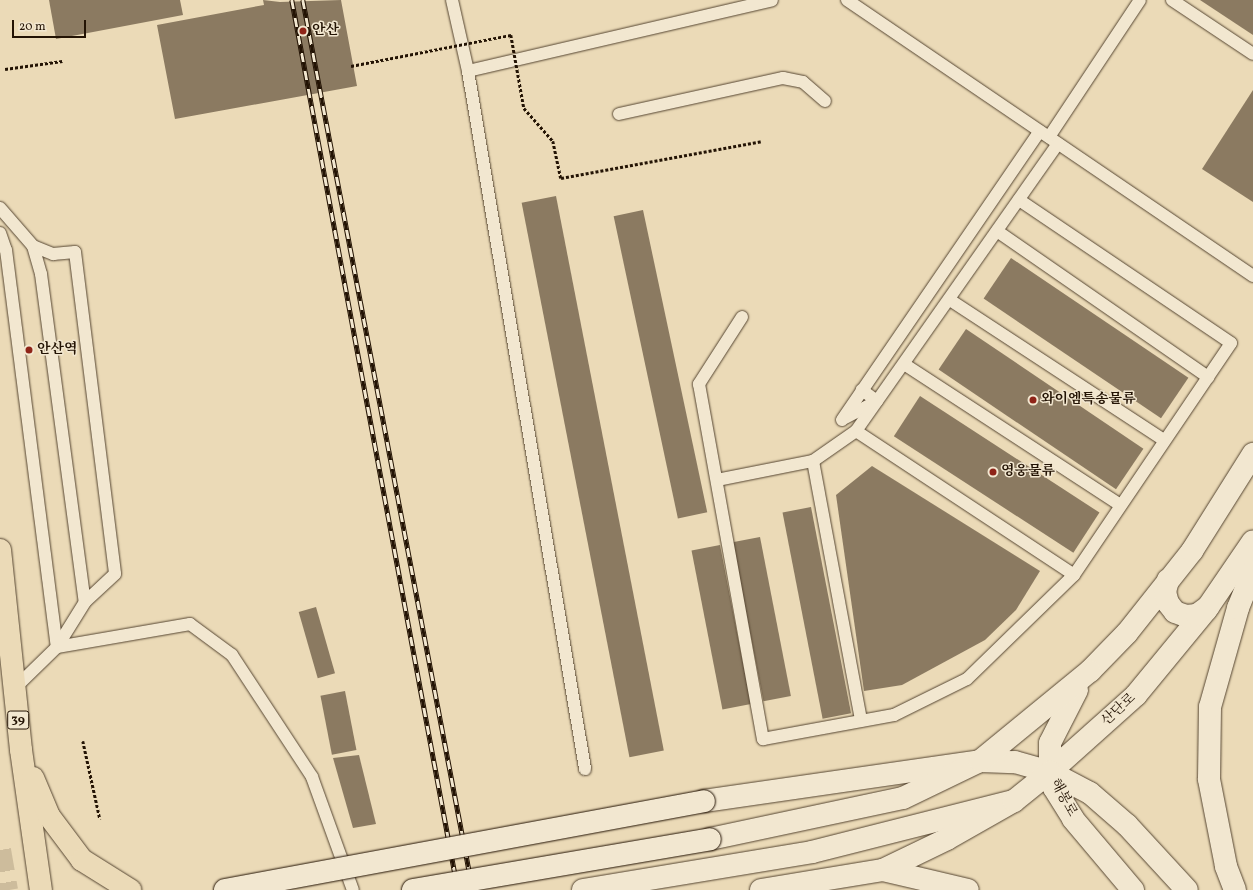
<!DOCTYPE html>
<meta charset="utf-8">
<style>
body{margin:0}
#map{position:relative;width:1253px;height:890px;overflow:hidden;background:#ebdab7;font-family:Vollkorn,"Noto Serif KR",serif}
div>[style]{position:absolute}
.building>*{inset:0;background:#8b7a61;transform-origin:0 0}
.primary-tunnel>*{height:22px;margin-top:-11px;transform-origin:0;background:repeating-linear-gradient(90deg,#cdbc9c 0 22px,transparent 0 33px)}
.path>*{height:2.5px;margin-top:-1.25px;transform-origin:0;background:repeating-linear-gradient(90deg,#231304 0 3px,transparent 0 5px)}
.roads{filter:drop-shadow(0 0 1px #554531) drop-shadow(0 0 1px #554531)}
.service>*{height:12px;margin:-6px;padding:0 6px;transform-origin:6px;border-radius:6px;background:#f2e7d0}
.tertiary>*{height:22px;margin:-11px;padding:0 11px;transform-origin:11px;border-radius:11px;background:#f2e7d0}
.secondary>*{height:22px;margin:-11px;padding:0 11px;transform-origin:11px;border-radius:11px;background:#f2e7d0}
.primary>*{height:22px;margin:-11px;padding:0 11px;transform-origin:11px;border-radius:11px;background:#ebdab7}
.rail>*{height:4.5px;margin-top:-2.25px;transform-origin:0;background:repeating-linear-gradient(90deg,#f2e7d0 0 9px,#231304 0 18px);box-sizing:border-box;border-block:1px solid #231304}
.path-bridge>*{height:2.5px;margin-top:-1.25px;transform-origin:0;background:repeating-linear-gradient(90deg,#231304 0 3px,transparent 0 5px)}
.bridges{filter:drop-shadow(0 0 1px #231304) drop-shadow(0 0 1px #231304)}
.secondary-bridge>*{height:22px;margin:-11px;padding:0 11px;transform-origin:11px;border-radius:11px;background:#f2e7d0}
.dots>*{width:11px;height:11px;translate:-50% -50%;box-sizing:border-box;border:2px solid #f2e7d0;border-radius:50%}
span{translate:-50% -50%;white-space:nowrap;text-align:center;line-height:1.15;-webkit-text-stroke:3px #f2e7d0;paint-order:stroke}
.shield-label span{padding:1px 3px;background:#f2e7d0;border:1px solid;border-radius:3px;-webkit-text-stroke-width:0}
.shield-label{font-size:13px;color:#231304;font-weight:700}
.poi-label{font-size:14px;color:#231304;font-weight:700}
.left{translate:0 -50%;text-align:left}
.street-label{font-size:14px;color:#231304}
.scale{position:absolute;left:12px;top:20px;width:74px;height:18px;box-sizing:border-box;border:2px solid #231304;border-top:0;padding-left:5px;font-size:12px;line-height:14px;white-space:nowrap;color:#231304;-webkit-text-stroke:3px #f2e7d0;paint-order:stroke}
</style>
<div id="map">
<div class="building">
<i style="clip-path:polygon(49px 0,180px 0,183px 15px,56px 39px)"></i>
<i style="clip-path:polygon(263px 0,280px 2px,341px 0,357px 86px,175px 119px,157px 25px,264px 5px)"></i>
<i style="clip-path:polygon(1200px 0,1253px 0,1253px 35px)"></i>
<i style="clip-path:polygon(1253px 90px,1253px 202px,1202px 169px)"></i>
<i style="left:556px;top:196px;width:565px;height:35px;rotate:79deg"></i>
<i style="left:643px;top:210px;width:309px;height:30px;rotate:78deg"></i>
<i style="left:1011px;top:258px;width:214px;height:49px;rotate:34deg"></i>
<i style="left:966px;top:329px;width:214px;height:49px;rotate:34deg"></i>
<i style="left:920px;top:396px;width:214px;height:48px;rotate:33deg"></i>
<i style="clip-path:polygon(872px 466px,1040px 571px,1016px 610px,985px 640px,902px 685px,864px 691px,836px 495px)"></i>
<i style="left:811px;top:507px;width:210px;height:29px;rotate:79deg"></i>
<i style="left:760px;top:537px;width:162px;height:28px;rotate:79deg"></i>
<i style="left:720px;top:545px;width:162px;height:29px;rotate:79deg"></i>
<i style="left:316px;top:607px;width:69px;height:18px;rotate:74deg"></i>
<i style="left:345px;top:691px;width:60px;height:25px;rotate:79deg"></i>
<i style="clip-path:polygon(359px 755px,376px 824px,353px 828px,333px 758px)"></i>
</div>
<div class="primary-tunnel">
<i style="left:0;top:850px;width:41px;rotate:80.1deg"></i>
</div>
<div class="path">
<i style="left:5px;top:69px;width:58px;rotate:-8deg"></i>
<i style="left:83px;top:741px;width:80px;rotate:77.7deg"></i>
</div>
<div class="roads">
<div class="service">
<i style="left:452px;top:0;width:73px;rotate:77.3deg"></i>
<i style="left:468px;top:71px;width:708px;rotate:80.48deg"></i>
<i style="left:847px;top:0;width:491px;rotate:34.2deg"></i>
<i style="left:1172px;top:0;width:97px;rotate:33.7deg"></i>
<i style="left:468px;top:71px;width:312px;rotate:-13.1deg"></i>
<i style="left:619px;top:114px;width:168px;rotate:-12.4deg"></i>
<i style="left:783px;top:78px;width:20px;rotate:11deg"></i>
<i style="left:803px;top:82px;width:29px;rotate:41deg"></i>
<i style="left:1049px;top:137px;width:164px;rotate:-56.4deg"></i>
<i style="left:0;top:208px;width:50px;rotate:49deg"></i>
<i style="left:33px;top:246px;width:22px;rotate:22deg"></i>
<i style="left:53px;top:254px;width:22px;rotate:-5deg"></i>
<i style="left:75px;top:252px;width:324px;rotate:82.9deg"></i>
<i style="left:115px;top:574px;width:41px;rotate:137deg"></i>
<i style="left:85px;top:602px;width:53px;rotate:121.9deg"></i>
<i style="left:57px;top:647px;width:57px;rotate:135.7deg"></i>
<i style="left:997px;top:231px;width:257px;rotate:34.7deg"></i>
<i style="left:0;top:233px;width:18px;rotate:71deg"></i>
<i style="left:6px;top:250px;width:400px;rotate:82.7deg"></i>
<i style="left:57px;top:647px;width:135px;rotate:-9.8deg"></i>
<i style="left:190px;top:624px;width:52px;rotate:36.4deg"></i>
<i style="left:232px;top:655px;width:146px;rotate:56.7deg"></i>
<i style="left:312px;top:777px;width:120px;rotate:70.1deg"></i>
<i style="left:33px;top:246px;width:29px;rotate:74deg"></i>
<i style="left:41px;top:274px;width:331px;rotate:82.4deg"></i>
<i style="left:950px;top:300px;width:256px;rotate:33.2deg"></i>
<i style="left:742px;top:317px;width:80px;rotate:122.7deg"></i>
<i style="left:699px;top:384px;width:361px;rotate:79.8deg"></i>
<i style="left:763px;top:739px;width:133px;rotate:-10.4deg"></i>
<i style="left:894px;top:715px;width:81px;rotate:-26.3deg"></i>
<i style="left:967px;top:679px;width:149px;rotate:-44.2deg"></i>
<i style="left:1074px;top:575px;width:280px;rotate:-55.9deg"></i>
<i style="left:1231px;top:343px;width:256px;rotate:-146deg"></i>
<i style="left:904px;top:364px;width:258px;rotate:33.1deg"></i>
<i style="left:845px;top:418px;width:36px;rotate:-28deg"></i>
<i style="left:877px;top:401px;width:19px;rotate:-144deg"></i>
<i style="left:842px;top:420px;width:350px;rotate:-55.6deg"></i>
<i style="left:856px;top:431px;width:261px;rotate:33.4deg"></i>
<i style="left:813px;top:461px;width:264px;rotate:79.5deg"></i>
<i style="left:717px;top:480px;width:98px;rotate:-11.2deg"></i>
<i style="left:813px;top:461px;width:52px;rotate:-34.9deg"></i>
<i style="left:856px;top:431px;width:351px;rotate:-54.9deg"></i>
</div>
<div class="tertiary">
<i style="left:1090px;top:671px;width:53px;rotate:-45.8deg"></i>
<i style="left:1127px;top:633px;width:105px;rotate:-51.6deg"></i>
<i style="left:1192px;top:551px;width:115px;rotate:-57.8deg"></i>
<i style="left:1050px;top:772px;width:115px;rotate:-41.8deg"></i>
<i style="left:1136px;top:695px;width:110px;rotate:-50.5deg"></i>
<i style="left:1206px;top:610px;width:83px;rotate:-55.7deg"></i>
</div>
<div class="secondary">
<i style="left:1168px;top:580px;width:12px;rotate:104deg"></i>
<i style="left:1165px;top:592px;width:11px;rotate:75deg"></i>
<i style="left:1168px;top:603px;width:11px;rotate:52deg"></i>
<i style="left:1175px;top:612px;width:12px;rotate:20deg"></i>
<i style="left:1186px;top:616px;width:11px;rotate:-5deg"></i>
<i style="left:1197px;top:615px;width:14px;rotate:-36deg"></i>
<i style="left:1077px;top:690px;width:59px;rotate:117deg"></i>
<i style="left:1050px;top:743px;width:29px;rotate:90deg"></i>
<i style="left:1050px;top:772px;width:16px;rotate:76deg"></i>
<i style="left:1054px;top:788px;width:36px;rotate:58deg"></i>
<i style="left:1073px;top:819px;width:93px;rotate:49.8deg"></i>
<i style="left:704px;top:801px;width:279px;rotate:-8.2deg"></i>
<i style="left:980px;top:761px;width:35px;rotate:2deg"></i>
<i style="left:1015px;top:762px;width:36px;rotate:16deg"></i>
<i style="left:1050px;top:772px;width:45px;rotate:27.7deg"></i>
<i style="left:1090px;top:793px;width:49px;rotate:40.9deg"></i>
<i style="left:1127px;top:825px;width:88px;rotate:47.3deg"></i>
<i style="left:710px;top:839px;width:197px;rotate:-12deg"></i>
<i style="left:903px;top:798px;width:85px;rotate:-25.7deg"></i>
<i style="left:980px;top:761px;width:142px;rotate:-39.3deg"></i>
<i style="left:883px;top:870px;width:87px;rotate:13.2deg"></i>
<i style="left:583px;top:890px;width:232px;rotate:-9.4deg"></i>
<i style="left:812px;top:852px;width:208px;rotate:-14.2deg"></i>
<i style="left:761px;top:890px;width:124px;rotate:-9.3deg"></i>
<i style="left:883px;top:870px;width:71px;rotate:-25.8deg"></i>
<i style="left:947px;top:839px;width:77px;rotate:-29.6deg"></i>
<i style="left:1014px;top:801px;width:46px;rotate:-38.9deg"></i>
<i style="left:1235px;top:890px;width:26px;rotate:-111deg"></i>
<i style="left:1226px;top:866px;width:89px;rotate:-101.1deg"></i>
<i style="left:1209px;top:779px;width:72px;rotate:-89.2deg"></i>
<i style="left:1210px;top:707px;width:103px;rotate:-74.2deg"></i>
<i style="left:1238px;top:608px;width:40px;rotate:-68deg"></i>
</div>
<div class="primary">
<i style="left:0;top:550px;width:201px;rotate:84deg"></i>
<i style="left:21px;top:750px;width:141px;rotate:81.9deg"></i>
<i style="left:33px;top:778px;width:41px;rotate:67.2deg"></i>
<i style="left:49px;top:816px;width:55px;rotate:53.1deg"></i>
<i style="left:82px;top:860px;width:57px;rotate:32deg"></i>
</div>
</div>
<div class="rail">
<i style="left:292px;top:0;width:905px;rotate:79.43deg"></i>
<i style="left:303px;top:0;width:906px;rotate:79.19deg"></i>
</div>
<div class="path-bridge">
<i style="left:351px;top:66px;width:163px;rotate:-11deg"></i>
<i style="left:511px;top:35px;width:74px;rotate:79.9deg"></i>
<i style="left:524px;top:108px;width:44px;rotate:48.7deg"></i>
<i style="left:553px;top:141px;width:38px;rotate:78deg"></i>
<i style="left:561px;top:178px;width:205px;rotate:-10.4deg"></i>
</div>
<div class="bridges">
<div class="secondary-bridge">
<i style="left:225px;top:890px;width:487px;rotate:-10.5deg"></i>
<i style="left:413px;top:890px;width:301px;rotate:-9.7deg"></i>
</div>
</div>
<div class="dots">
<i style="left:303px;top:31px;background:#8f2418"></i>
<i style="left:29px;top:350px;background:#8f2418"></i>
<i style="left:1033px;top:400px;background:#8f2418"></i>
<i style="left:993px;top:472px;background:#8f2418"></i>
</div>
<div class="shield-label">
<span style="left:18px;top:720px">39</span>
</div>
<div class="poi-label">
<span class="left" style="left:312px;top:31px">안산</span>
<span class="left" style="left:37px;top:350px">안산역</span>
<span class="left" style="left:1041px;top:400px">와이엠특송물류</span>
<span class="left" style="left:1001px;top:472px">영웅물류</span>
</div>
<div class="street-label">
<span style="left:1119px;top:710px;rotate:-42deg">산단로</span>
<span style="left:1063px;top:798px;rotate:62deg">해봉로</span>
</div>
<div class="scale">20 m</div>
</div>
